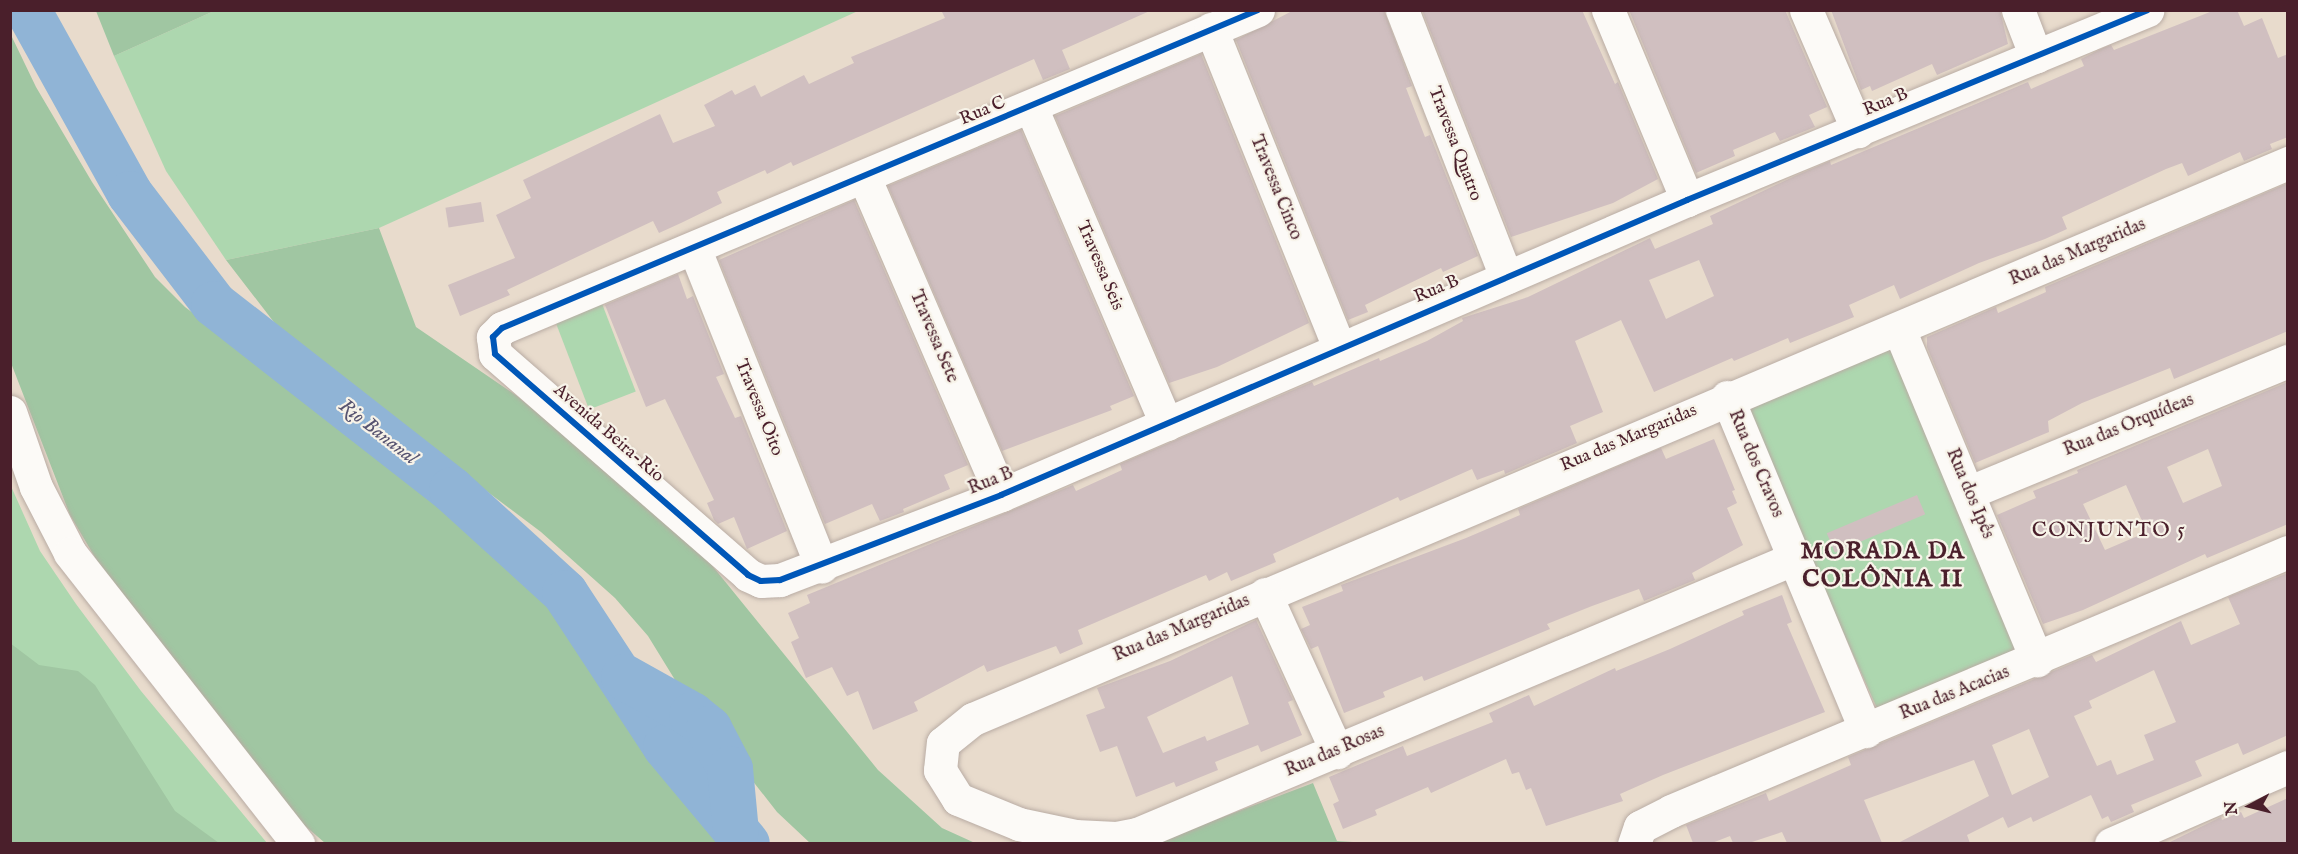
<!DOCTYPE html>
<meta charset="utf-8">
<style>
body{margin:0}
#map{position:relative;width:2298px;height:854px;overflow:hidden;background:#e8dbcc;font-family:"IM FELL English",serif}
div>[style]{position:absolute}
.green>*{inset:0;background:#add7af;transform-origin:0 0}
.forest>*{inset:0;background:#a0c6a2}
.river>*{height:46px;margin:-23px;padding:0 23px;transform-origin:23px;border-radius:23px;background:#90b4d6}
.building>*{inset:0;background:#d0bfc0;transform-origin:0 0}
.roads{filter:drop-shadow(0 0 2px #b9aca4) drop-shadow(0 0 2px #b9aca4)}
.minor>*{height:33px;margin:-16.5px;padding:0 16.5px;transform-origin:16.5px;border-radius:16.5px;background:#fcfaf7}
.cycleway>*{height:6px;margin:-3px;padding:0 3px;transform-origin:3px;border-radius:3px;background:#0057b8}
span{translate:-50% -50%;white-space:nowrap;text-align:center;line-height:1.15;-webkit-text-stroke:4.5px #f7f3e8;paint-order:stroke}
.street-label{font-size:18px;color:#4a1f2b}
.water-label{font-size:20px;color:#575471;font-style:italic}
.quarter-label{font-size:21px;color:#4a1f2b;letter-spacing:1.5px}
.district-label{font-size:24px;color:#4a1f2b;font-weight:700;letter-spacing:1.5px}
.frame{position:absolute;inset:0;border:12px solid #4a1f2b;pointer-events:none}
.north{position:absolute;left:2220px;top:776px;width:60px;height:60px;-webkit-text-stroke:4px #f7f3e8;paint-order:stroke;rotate:263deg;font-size:16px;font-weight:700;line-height:24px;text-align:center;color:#4a1f2b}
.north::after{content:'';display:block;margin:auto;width:21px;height:27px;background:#4a1f2b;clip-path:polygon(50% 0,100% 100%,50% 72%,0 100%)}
</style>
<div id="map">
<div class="green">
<i style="clip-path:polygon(214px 11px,858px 11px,379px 228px,226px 260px,166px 171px,114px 56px)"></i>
<i style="left:601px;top:301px;width:97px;height:50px;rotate:69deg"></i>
<i style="left:1892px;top:346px;width:333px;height:161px;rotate:66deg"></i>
<i style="clip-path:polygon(10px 484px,40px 551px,76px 604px,141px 691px,267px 843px,11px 843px)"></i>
</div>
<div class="forest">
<i style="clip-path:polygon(96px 11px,214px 11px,114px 56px)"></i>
<i style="clip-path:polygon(11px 35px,36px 87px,92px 182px,155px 277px,185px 307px,446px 504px,513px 564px,558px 612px,640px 740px,722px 843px,325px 843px,303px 824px,113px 588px,70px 515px,11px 363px)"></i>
<i style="clip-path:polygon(379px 228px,416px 327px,517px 396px,693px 542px,878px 770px,942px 828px,975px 843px,810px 843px,777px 812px,680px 688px,648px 636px,615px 598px,541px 532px,290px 343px,226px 260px)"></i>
<i style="clip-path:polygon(10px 643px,39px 665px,78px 671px,95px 685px,175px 811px,219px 843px,11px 843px)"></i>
<i style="clip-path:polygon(1313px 783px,1337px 841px,1369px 843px,1151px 844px)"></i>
</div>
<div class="river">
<i style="left:28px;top:10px;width:210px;rotate:61deg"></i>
<i style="left:130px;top:194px;width:138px;rotate:52.6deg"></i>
<i style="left:214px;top:304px;width:302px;rotate:38deg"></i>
<i style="left:452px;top:490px;width:153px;rotate:42.3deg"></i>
<i style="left:565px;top:593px;width:184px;rotate:56.7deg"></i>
<i style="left:666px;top:747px;width:126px;rotate:50.1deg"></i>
<i style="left:624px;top:677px;width:78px;rotate:29.2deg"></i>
<i style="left:692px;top:715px;width:22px;rotate:39deg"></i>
<i style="left:709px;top:729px;width:45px;rotate:62.3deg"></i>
<i style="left:730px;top:769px;width:63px;rotate:84.6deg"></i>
</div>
<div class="building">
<i style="clip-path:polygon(941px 10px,1152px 10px,1062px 50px,1070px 69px,1043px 80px,1034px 59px,793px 166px,791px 162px,767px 174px,765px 170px,717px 192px,722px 203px,681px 223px,659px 233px,653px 221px,507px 290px,510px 295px,460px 316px,448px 285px,515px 258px,496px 215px,531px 198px,523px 180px,660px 114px,673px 143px,715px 126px,704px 105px,732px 90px,735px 95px,755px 85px,761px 97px,804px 75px,809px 84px,854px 63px,851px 57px,945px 18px)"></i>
<i style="clip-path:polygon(1294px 10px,1384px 10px,1412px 86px,1406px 88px,1425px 137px,1430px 135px,1478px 256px,1443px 272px,1441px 268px,1365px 305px,1368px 312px,1348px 320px,1236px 40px)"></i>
<i style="clip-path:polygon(1422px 10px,1582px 10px,1615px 84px,1618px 82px,1658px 179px,1613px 203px,1511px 237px)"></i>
<i style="clip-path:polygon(1629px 10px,1785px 10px,1827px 107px,1809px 115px,1815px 127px,1780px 141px,1775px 132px,1733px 150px,1735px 156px,1696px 173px)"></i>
<i style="clip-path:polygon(1831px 10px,2000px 10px,2008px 44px,1937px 75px,1932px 64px,1872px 91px,1870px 86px,1861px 90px)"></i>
<i style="clip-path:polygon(evenodd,2215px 10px,2237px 10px,2244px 26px,2262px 18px,2278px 58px,2288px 54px,2288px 137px,2270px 144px,2272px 149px,2244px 161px,2240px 152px,2188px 176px,2182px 163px,2166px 169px,2062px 217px,2067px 229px,2045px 239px,1979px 263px,1900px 299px,1894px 285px,1849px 305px,1854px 317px,1790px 343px,1788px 338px,1734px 361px,1732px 358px,1654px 392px,1621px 320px,1575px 341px,1603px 412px,1570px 426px,1577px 443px,1505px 474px,1504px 470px,1477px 480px,1472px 469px,1400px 501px,1398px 497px,1273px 554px,1276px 562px,1231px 581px,1227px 572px,1209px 581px,1206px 575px,1078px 630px,1083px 644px,1060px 654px,1056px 646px,987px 672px,984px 665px,914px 702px,918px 711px,873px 730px,858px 691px,847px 696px,832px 667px,806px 678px,791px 642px,799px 638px,788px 613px,810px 603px,807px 595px,1073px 485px,1076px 491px,1122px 470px,1120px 464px,1312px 382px,1314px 386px,1379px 358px,1380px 361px,1427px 341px,1463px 321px,1462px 318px,1528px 297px,1650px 238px,1655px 249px,1713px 224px,1710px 216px,1795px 176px,1830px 161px,1831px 165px,2028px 82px,2031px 89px,2084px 66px,2081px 59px,2103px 48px,2111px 45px,2114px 50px,2215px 10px,1699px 260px,1714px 296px,1666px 319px,1649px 280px,1699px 260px)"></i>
<i style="clip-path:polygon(1201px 54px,1309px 323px,1217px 367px,1169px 383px,1055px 116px)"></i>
<i style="clip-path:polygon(1021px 130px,1134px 396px,1110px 406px,1112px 410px,1002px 451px,888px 186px)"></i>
<i style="clip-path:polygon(2286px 184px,2288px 331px,2174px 379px,2170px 368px,2082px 403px,2048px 421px,2049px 432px,1975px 463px,1927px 347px,1927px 337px,1996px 307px,1998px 313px,2046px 292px,2045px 287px)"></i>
<i style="clip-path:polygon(854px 200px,968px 465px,944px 475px,950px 489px,903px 509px,904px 512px,880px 521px,872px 504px,825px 524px,719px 260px)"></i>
<i style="left:481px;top:202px;width:20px;height:36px;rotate:81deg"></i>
<i style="clip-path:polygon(678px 274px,687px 299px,693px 296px,724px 374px,716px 377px,735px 418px,741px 416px,787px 531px,747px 549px,734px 517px,718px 524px,714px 520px,707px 503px,714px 500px,665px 399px,646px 407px,605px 305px)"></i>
<i style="clip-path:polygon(evenodd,2288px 382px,2288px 524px,2207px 558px,2205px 554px,2083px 610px,2043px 624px,1997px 515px,2036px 498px,2033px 491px,2078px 473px,2077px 470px,2288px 382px,2208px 449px,2222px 486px,2183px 503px,2167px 467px,2208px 449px,2288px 382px,2126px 485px,2147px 532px,2105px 550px,2083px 504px,2126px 485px)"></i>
<i style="clip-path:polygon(1714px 439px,1735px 490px,1732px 491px,1737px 503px,1727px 508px,1743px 545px,1692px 573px,1695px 580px,1644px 601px,1639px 589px,1592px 606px,1547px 624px,1550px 629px,1509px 646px,1424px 681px,1422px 676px,1383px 692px,1385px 697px,1344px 713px,1318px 646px,1311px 649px,1301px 629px,1310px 625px,1302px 607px,1343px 591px,1341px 585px,1466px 538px,1520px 515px,1518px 509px,1661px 448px,1666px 459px)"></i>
<i style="left:1917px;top:495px;width:21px;height:98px;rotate:67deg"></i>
<i style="clip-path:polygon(evenodd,2288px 573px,2288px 735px,2243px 755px,2238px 743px,2195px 761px,2202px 776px,2131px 805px,2134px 812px,2111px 822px,2108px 816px,2102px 819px,2091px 795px,2033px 822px,2031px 817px,2008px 828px,2003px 817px,1967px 835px,1970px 843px,1898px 843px,1989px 796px,1974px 760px,1864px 800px,1882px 843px,1787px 843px,1782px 832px,1749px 843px,1733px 843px,1730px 836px,1712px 843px,1693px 843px,1686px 825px,1766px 793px,1769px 801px,1851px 765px,1848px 757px,2092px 655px,2096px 662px,2181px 621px,2191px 645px,2240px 624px,2228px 597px,2288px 573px,2154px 670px,2176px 722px,2144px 735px,2154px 760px,2117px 775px,2111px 760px,2097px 766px,2074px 716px,2092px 708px,2089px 701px,2154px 670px,2288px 573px,2029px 729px,2049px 777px,2012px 795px,1992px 745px,2029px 729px)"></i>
<i style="clip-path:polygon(1782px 595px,1792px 622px,1787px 624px,1825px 712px,1663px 775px,1620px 794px,1623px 801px,1546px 826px,1531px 788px,1526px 790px,1519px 772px,1512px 774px,1506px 759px,1431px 793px,1428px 787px,1375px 810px,1377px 815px,1343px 829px,1333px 804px,1339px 801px,1329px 777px,1403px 746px,1407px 756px,1493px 722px,1489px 713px,1529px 695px,1534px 706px,1615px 668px,1616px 671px,1670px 649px,1744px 615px,1742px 611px)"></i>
<i style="clip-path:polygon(evenodd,1256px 620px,1293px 700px,1288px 702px,1302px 735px,1261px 752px,1258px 745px,1215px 762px,1218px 770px,1176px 787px,1174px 782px,1136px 797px,1117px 746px,1100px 752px,1086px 715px,1105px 708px,1097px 688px,1170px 661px,1256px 620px,1232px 676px,1249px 724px,1207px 741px,1205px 736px,1163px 753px,1147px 717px,1232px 676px)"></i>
<i style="clip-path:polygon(2288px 798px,2288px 843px,2168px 843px,2221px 817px,2222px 820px,2241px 812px,2244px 818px)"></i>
</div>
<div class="roads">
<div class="minor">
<i style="left:1258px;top:10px;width:820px;rotate:157.19deg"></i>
<i style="left:502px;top:328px;width:13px;rotate:135deg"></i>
<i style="left:493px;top:337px;width:17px;rotate:83deg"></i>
<i style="left:495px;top:354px;width:336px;rotate:41.1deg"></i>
<i style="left:748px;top:575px;width:14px;rotate:25deg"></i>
<i style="left:761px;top:581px;width:19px;rotate:-3deg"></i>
<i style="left:780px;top:580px;width:237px;rotate:-21deg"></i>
<i style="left:1001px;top:495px;width:747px;rotate:-23.27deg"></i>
<i style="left:1687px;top:200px;width:498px;rotate:-22.4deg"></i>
<i style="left:1402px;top:10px;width:287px;rotate:68.7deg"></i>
<i style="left:1608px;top:10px;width:206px;rotate:67.4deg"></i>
<i style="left:1806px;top:10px;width:132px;rotate:66.7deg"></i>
<i style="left:2018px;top:10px;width:50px;rotate:69deg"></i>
<i style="left:1211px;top:29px;width:343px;rotate:68.1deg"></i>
<i style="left:1031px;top:107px;width:345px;rotate:66.9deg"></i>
<i style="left:865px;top:179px;width:344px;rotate:66.7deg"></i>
<i style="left:695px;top:250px;width:341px;rotate:68.2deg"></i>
<i style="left:1899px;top:329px;width:359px;rotate:67.4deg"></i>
<i style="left:1727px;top:397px;width:362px;rotate:67.4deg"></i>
<i style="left:10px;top:412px;width:79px;rotate:70.9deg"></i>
<i style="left:36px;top:487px;width:74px;rotate:62.7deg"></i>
<i style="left:70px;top:553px;width:370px;rotate:51.9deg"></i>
<i style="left:1970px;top:492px;width:344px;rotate:-22.4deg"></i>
<i style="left:1795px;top:558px;width:714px;rotate:157.24deg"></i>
<i style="left:1137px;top:834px;width:21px;rotate:169deg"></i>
<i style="left:1116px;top:838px;width:41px;rotate:-177.2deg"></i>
<i style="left:1075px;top:836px;width:57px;rotate:-167.9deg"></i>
<i style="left:1019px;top:824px;width:66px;rotate:-157.7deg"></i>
<i style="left:958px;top:799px;width:34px;rotate:-122deg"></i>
<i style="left:940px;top:770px;width:27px;rotate:-84deg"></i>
<i style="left:943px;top:743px;width:38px;rotate:-39deg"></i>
<i style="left:973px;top:719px;width:1428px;rotate:-22.92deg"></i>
<i style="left:1265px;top:594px;width:174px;rotate:65.5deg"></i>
<i style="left:1634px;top:844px;width:18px;rotate:-71deg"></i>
<i style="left:1640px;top:827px;width:35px;rotate:-27deg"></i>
<i style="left:1671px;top:811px;width:669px;rotate:-22.77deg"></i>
<i style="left:2111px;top:844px;width:193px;rotate:-23.5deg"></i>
</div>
</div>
<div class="cycleway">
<i style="left:1258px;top:10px;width:820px;rotate:157.19deg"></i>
<i style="left:502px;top:328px;width:13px;rotate:135deg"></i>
<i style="left:493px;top:337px;width:17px;rotate:83deg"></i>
<i style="left:495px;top:354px;width:336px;rotate:41.1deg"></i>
<i style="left:748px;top:575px;width:14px;rotate:25deg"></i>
<i style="left:761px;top:581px;width:19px;rotate:-3deg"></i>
<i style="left:780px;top:580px;width:237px;rotate:-21deg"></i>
<i style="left:1001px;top:495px;width:747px;rotate:-23.27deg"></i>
<i style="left:1687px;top:200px;width:498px;rotate:-22.4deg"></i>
</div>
<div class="street-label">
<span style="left:1886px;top:103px;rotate:-23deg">Rua B</span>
<span style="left:983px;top:112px;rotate:-23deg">Rua C</span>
<span style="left:1454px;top:144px;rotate:69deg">Travessa Quatro</span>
<span style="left:1275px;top:188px;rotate:68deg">Travessa Cinco</span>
<span style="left:2078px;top:253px;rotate:-23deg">Rua das Margaridas</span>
<span style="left:1099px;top:266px;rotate:67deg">Travessa Seis</span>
<span style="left:1437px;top:290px;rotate:-23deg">Rua B</span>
<span style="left:933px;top:337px;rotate:67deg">Travessa Sete</span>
<span style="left:758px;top:408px;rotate:68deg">Travessa Oito</span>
<span style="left:2129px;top:426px;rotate:-22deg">Rua das Orquídeas</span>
<span style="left:608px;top:434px;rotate:41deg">Avenida Beira-Rio</span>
<span style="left:1629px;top:439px;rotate:-23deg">Rua das Margaridas</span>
<span style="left:1755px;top:464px;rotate:67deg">Rua dos Cravos</span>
<span style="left:991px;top:482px;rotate:-22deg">Rua B</span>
<span style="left:1969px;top:494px;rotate:67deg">Rua dos Ipês</span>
<span style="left:1182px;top:629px;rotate:-23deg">Rua das Margaridas</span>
<span style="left:1955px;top:694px;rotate:-22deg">Rua das Acacias</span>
<span style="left:1335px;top:752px;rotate:-23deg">Rua das Rosas</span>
</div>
<div class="water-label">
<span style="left:378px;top:432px;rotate:38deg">Rio Bananal</span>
</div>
<div class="quarter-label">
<span style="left:2109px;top:531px">CONJUNTO 5</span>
</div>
<div class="district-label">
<span style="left:1883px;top:566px">MORADA DA<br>COLÔNIA II</span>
</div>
<div class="frame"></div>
<div class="north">N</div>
</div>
